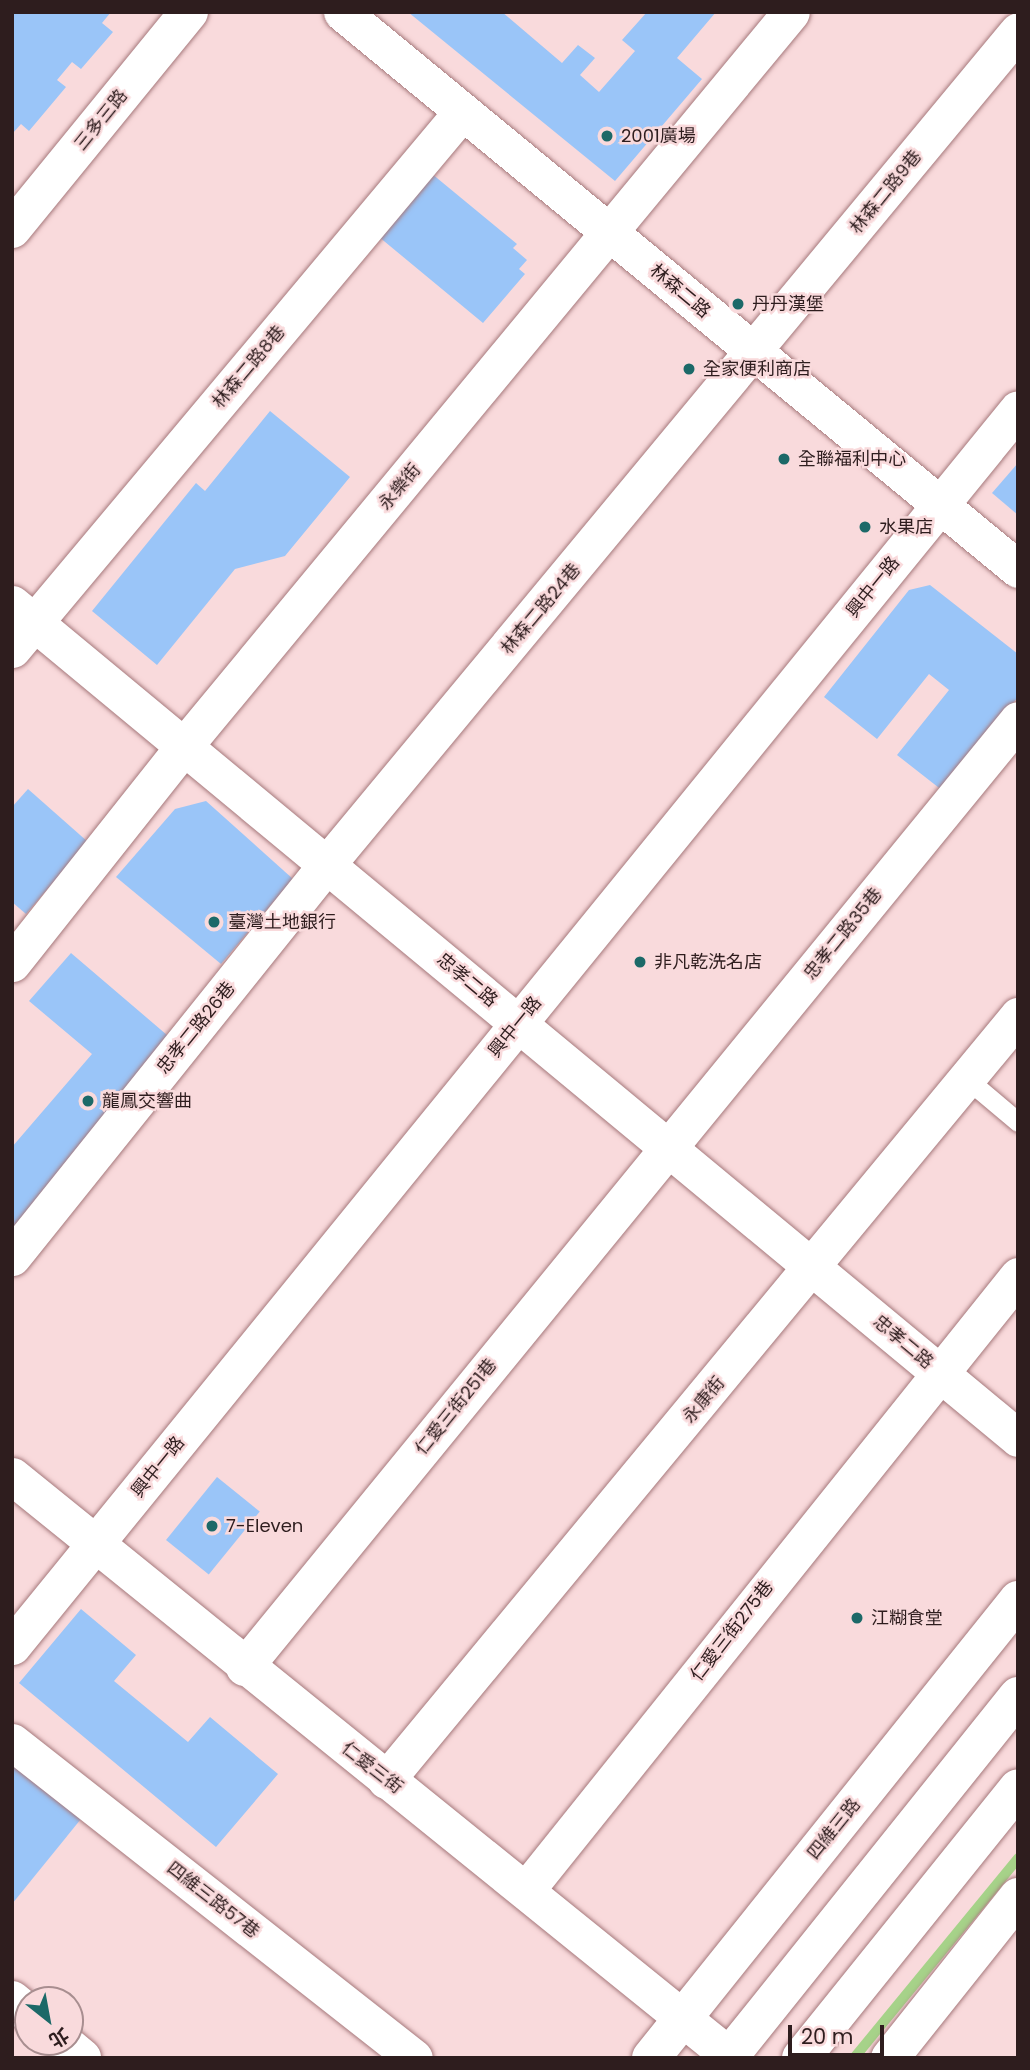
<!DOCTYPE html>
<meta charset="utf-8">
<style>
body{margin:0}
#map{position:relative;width:1030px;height:2070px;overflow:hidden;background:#f9dadc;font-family:Poppins,"Noto Sans TC",sans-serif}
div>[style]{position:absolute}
.stream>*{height:10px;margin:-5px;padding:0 5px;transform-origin:5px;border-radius:5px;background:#a6d289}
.building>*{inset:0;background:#9ac5f8;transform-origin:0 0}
.roads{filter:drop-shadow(0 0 2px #a6797c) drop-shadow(0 0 2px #a6797c)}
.lane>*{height:19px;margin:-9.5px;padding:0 9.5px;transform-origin:9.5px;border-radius:9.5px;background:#fff}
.street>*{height:37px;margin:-18.5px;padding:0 18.5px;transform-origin:18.5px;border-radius:18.5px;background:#fff}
.secondary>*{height:38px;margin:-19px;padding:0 19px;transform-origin:19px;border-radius:19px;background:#fff}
.dots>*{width:19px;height:19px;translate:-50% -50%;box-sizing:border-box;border:4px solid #f9dadc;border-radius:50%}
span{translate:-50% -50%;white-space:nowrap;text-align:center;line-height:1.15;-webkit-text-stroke:5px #f9dadc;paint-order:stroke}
.street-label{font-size:18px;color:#2e1d1e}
.poi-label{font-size:18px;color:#2e1d1e}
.left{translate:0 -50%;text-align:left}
.frame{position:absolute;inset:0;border:14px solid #2e1d1e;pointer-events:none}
.north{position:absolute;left:14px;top:1986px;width:70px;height:70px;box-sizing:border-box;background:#f9dadc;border:2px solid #a88e90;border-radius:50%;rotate:149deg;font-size:19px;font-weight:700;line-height:28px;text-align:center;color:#2e1d1e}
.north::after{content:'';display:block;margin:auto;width:24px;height:32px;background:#1c6968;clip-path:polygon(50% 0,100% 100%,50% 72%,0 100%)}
.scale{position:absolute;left:788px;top:2025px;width:96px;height:32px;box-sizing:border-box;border:4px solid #2e1d1e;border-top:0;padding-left:9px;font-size:21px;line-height:24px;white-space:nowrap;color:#2e1d1e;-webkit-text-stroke:5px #f9dadc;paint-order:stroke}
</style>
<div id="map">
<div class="stream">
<i style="left:854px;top:2058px;width:259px;rotate:-50.6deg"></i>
</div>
<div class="building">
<i style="clip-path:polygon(12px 12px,111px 12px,102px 23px,113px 32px,81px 69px,72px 62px,57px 80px,66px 87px,29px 131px,21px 124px,12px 134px)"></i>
<i style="clip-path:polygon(408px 12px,502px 12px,562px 63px,578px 45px,595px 58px,580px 75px,599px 92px,635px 51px,622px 40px,647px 12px,716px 12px,677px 58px,702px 79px,615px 181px)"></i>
<i style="clip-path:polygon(420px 164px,517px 244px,513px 248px,527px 260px,519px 269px,525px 274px,483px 323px,367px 227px)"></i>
<i style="clip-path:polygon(270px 411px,350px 477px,285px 556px,235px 569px,157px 665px,92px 611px,196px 483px,205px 491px)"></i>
<i style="clip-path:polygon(1018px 463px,1018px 515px,992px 493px)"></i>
<i style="clip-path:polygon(930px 585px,1018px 654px,1018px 697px,943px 791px,897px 755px,949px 690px,929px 674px,877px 739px,824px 697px,909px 590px)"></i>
<i style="clip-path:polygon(28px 789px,88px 842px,26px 914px,12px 902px,12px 807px)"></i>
<i style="clip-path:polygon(206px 801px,293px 879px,221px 964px,116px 877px,175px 809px)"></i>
<i style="clip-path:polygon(71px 953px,174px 1041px,12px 1230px,12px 1147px,92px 1054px,29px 1001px)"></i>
<i style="left:217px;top:1477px;width:55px;height:81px;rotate:39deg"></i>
<i style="clip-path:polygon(81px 1609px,136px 1655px,114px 1681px,188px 1742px,210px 1717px,278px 1774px,216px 1847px,19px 1683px)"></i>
<i style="clip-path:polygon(12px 1756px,85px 1814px,12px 1904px)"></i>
</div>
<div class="roads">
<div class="lane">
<i style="left:967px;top:1079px;width:67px;rotate:40.1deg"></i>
</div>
<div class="street">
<i style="left:342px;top:12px;width:876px;rotate:39.49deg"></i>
<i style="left:12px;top:604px;width:1307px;rotate:39.66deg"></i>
<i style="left:12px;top:649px;width:701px;rotate:-50.04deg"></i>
<i style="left:12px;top:963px;width:277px;rotate:-51.6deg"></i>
<i style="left:184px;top:746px;width:952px;rotate:-50.41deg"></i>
<i style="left:12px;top:1257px;width:504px;rotate:-51.29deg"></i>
<i style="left:327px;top:864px;width:1082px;rotate:-50.32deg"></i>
<i style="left:12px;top:1476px;width:926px;rotate:38.95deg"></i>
<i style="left:12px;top:1646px;width:1594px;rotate:-50.88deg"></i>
<i style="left:244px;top:1667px;width:1223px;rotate:-50.74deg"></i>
<i style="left:12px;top:1742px;width:511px;rotate:38.17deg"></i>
<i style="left:386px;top:1780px;width:992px;rotate:-50.4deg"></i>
<i style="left:526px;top:1890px;width:787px;rotate:-51.29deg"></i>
</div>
<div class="secondary">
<i style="left:12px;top:229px;width:280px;rotate:-50.8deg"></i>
<i style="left:12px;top:2000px;width:21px;rotate:39deg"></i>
<i style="left:63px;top:2042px;width:25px;rotate:40deg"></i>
<i style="left:651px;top:2058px;width:587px;rotate:-51.29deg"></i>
<i style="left:728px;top:2058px;width:464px;rotate:-51.3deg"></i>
<i style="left:801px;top:2058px;width:346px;rotate:-51.2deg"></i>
<i style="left:890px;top:2058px;width:206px;rotate:-51.5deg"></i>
</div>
</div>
<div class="dots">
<i style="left:607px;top:136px;background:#1c6968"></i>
<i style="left:738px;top:304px;background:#1c6968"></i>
<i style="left:689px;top:369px;background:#1c6968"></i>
<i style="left:784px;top:459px;background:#1c6968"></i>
<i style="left:865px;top:527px;background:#1c6968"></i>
<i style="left:214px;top:922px;background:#1c6968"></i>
<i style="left:640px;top:962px;background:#1c6968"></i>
<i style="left:88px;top:1101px;background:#1c6968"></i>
<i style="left:212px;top:1526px;background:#1c6968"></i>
<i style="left:857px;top:1618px;background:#1c6968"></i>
</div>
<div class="street-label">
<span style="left:101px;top:120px;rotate:-51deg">三多三路</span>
<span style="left:886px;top:192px;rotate:-51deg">林森二路9巷</span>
<span style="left:680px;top:291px;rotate:40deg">林森二路</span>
<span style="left:249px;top:367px;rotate:-50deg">林森二路8巷</span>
<span style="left:400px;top:487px;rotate:-50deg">永樂街</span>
<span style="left:873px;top:587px;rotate:-51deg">興中一路</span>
<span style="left:541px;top:609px;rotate:-50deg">林森二路24巷</span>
<span style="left:843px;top:934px;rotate:-51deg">忠孝二路35巷</span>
<span style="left:467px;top:980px;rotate:40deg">忠孝二路</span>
<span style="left:515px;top:1027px;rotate:-51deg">興中一路</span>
<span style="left:196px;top:1028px;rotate:-51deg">忠孝二路26巷</span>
<span style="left:903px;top:1342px;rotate:40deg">忠孝二路</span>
<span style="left:704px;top:1400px;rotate:-50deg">永康街</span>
<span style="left:456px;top:1407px;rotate:-51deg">仁愛三街251巷</span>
<span style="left:158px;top:1467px;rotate:-51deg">興中一路</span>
<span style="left:732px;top:1631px;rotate:-52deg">仁愛三街275巷</span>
<span style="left:372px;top:1768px;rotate:38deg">仁愛三街</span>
<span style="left:834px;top:1829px;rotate:-51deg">四維三路</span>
<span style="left:213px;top:1900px;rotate:38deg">四維三路57巷</span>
</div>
<div class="poi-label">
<span class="left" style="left:621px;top:136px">2001廣場</span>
<span class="left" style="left:752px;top:304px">丹丹漢堡</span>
<span class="left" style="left:703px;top:369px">全家便利商店</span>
<span class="left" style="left:798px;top:459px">全聯福利中心</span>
<span class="left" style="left:879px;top:527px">水果店</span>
<span class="left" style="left:228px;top:922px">臺灣土地銀行</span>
<span class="left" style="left:654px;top:962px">非凡乾洗名店</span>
<span class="left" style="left:102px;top:1101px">龍鳳交響曲</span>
<span class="left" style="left:226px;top:1526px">7-Eleven</span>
<span class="left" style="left:871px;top:1618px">江糊食堂</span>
</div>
<div class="frame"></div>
<div class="north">北</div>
<div class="scale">20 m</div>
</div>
